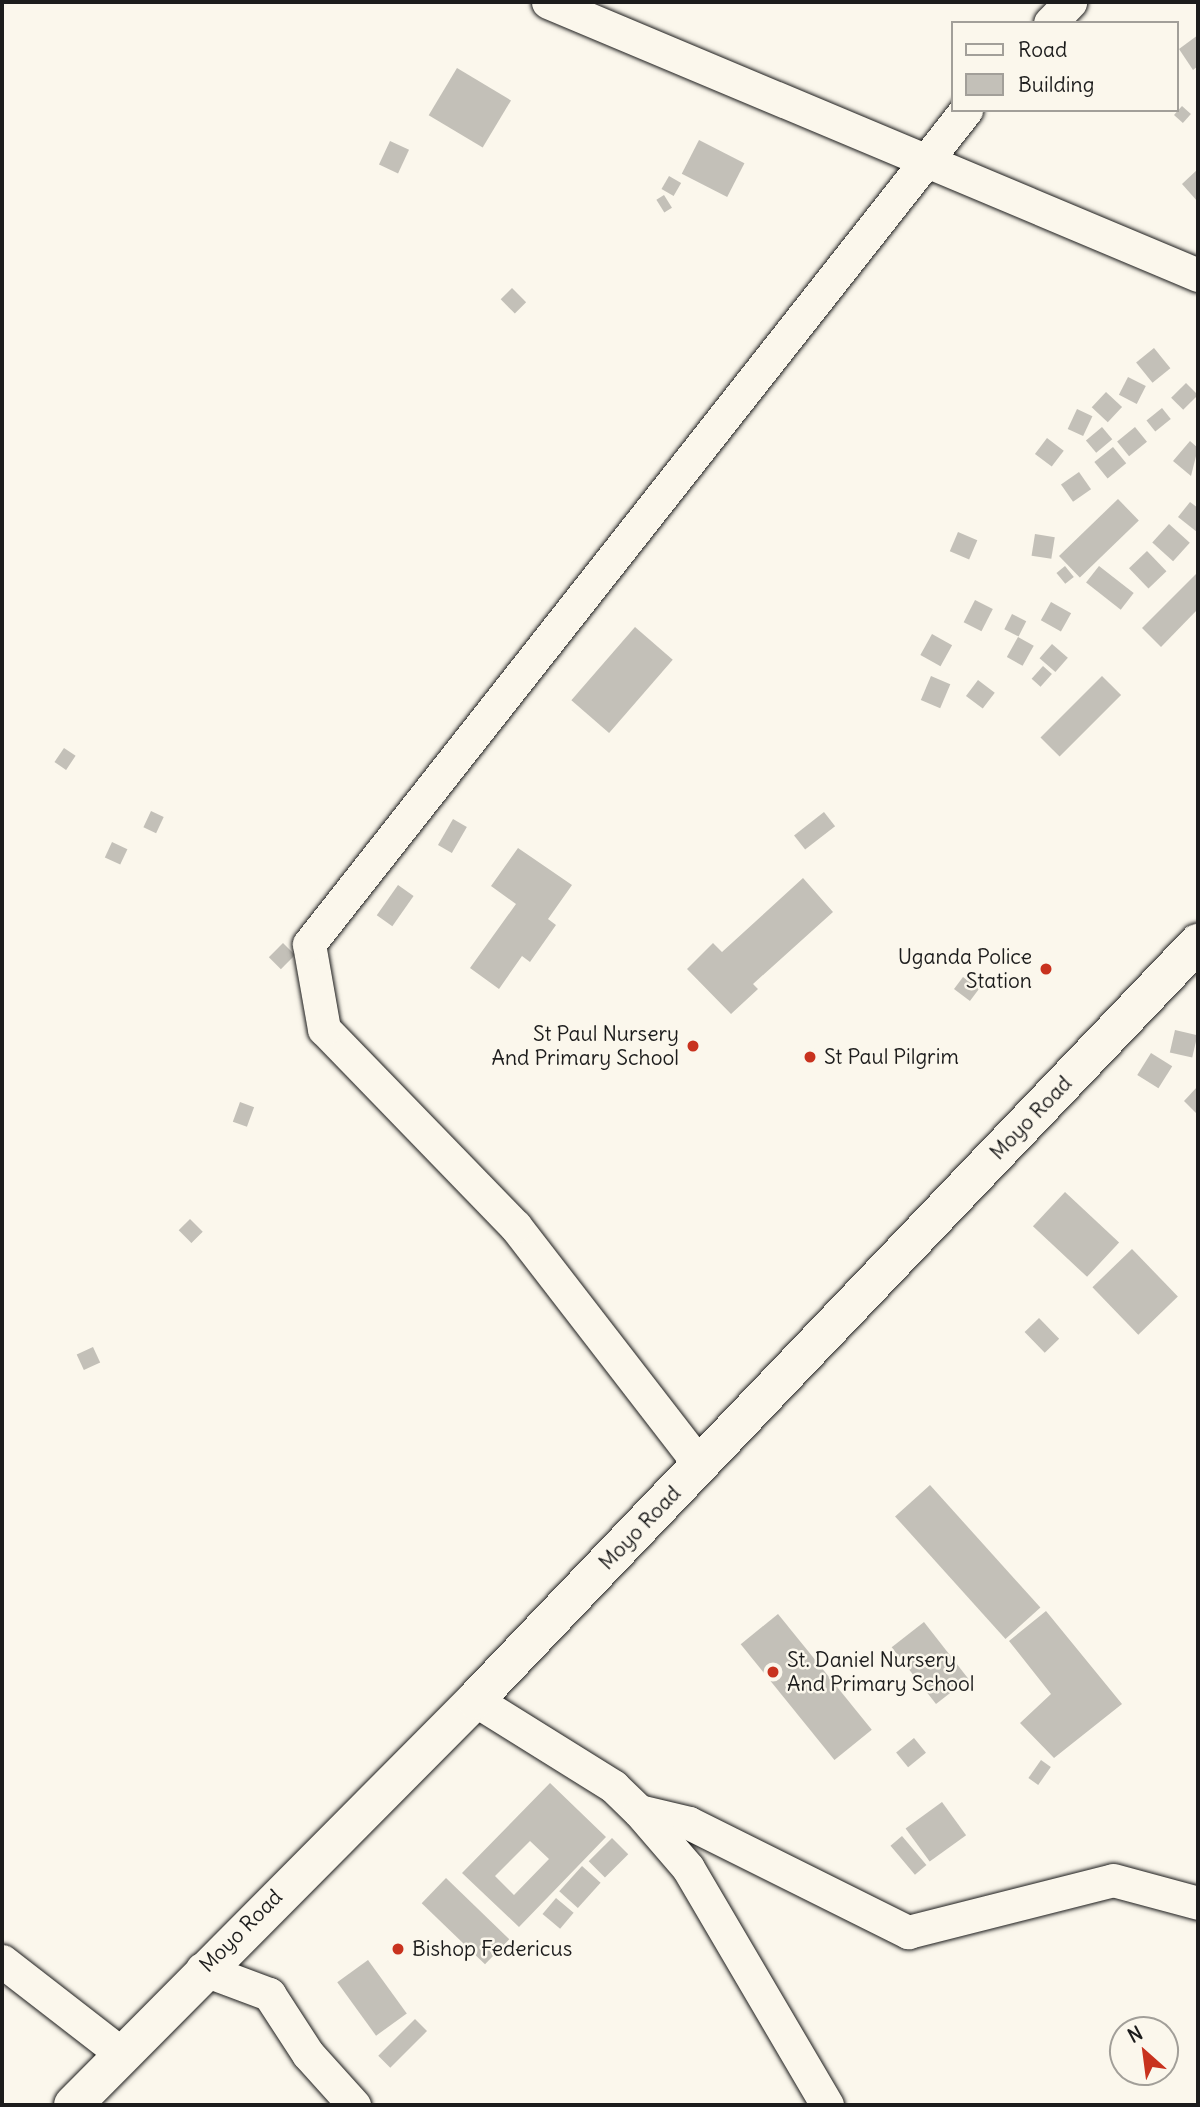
<!DOCTYPE html>
<style>
body{margin:0}
#map{position:relative;width:1200px;height:2107px;overflow:hidden;background:#fbf7ec;font-family:Delius,sans-serif}
div>[style]{position:absolute}
.building>*{inset:0;background:#c3c0b8;transform-origin:0 0}
.roads{filter:drop-shadow(0 0 2px #1c1c1c) drop-shadow(0 0 2px #1c1c1c)}
.minor>*{height:33px;margin:-16.5px;padding:0 16.5px;transform-origin:16.5px;border-radius:16.5px;background:#fbf7ec}
.major>*{height:38px;margin:-19px;padding:0 19px;transform-origin:19px;border-radius:19px;background:#fbf7ec}
.dots>*{width:19px;height:19px;translate:-50% -50%;box-sizing:border-box;border:4px solid #fbf7ec;border-radius:50%}
span{translate:-50% -50%;white-space:nowrap;text-align:center;line-height:1.15;-webkit-text-stroke:5px #fbf7ec;paint-order:stroke}
.poi-label{font-size:21px;color:#1c1c1c}
.right{translate:-100% -50%;text-align:right}
.left{translate:0 -50%;text-align:left}
.street-label{font-size:21px;color:#1c1c1c}
.frame{position:absolute;inset:0;border:4px solid #1c1c1c;pointer-events:none}
.legend{position:absolute;left:951px;top:21px;width:228px;height:91px;box-sizing:border-box;background:#fbf7ec;border:2px solid #a29f99;margin:0;padding:9px 12px;list-style:none;font-size:21px;color:#1c1c1c}
.legend li{display:flex;align-items:center;gap:14px;height:35px}
.legend b{width:35px;border:2px solid #a29f99}
.north{position:absolute;left:1109px;top:2016px;width:70px;height:70px;box-sizing:border-box;background:#fbf7ec;border:2px solid #a29f99;border-radius:50%;rotate:332deg;font-size:19px;font-weight:700;line-height:28px;text-align:center;color:#1c1c1c}
.north::after{content:'';display:block;margin:auto;width:24px;height:32px;background:#c8321e;clip-path:polygon(50% 0,100% 100%,50% 72%,0 100%)}
</style>
<div id="map">
<div class="building">
<i style="clip-path:polygon(1198px 35px,1198px 66px,1193px 70px,1179px 49px)"></i>
<i style="left:457px;top:68px;width:63px;height:55px;rotate:31deg"></i>
<i style="left:1182px;top:106px;width:12px;height:12px;rotate:42deg"></i>
<i style="left:699px;top:140px;width:51px;height:38px;rotate:27deg"></i>
<i style="left:390px;top:141px;width:21px;height:26px;rotate:25deg"></i>
<i style="clip-path:polygon(1198px 169px,1198px 202px,1182px 184px)"></i>
<i style="left:669px;top:176px;width:14px;height:15px;rotate:30deg"></i>
<i style="left:664px;top:195px;width:15px;height:9px;rotate:58deg"></i>
<i style="left:512px;top:288px;width:20px;height:16px;rotate:45deg"></i>
<i style="left:1154px;top:348px;width:26px;height:23px;rotate:51deg"></i>
<i style="left:1128px;top:377px;width:20px;height:20px;rotate:27deg"></i>
<i style="left:1186px;top:383px;width:17px;height:21px;rotate:45deg"></i>
<i style="left:1106px;top:392px;width:22px;height:21px;rotate:43deg"></i>
<i style="left:1162px;top:408px;width:14px;height:20px;rotate:51deg"></i>
<i style="left:1077px;top:409px;width:17px;height:22px;rotate:25deg"></i>
<i style="left:1102px;top:427px;width:16px;height:21px;rotate:50deg"></i>
<i style="left:1135px;top:427px;width:19px;height:23px;rotate:51deg"></i>
<i style="left:1047px;top:438px;width:21px;height:20px;rotate:37deg"></i>
<i style="clip-path:polygon(1190px 441px,1198px 448px,1191px 476px,1173px 461px)"></i>
<i style="left:1113px;top:447px;width:21px;height:24px;rotate:51deg"></i>
<i style="left:1079px;top:472px;width:21px;height:22px;rotate:55deg"></i>
<i style="left:1118px;top:499px;width:30px;height:82px;rotate:46deg"></i>
<i style="clip-path:polygon(1190px 502px,1198px 508px,1197px 532px,1178px 517px)"></i>
<i style="left:1169px;top:524px;width:28px;height:25px;rotate:42deg"></i>
<i style="left:958px;top:532px;width:21px;height:21px;rotate:23deg"></i>
<i style="left:1035px;top:534px;width:20px;height:22px;rotate:9deg"></i>
<i style="left:1147px;top:551px;width:28px;height:25px;rotate:46deg"></i>
<i style="left:1065px;top:566px;width:14px;height:11px;rotate:51deg"></i>
<i style="left:1099px;top:566px;width:44px;height:21px;rotate:38deg"></i>
<i style="clip-path:polygon(1198px 572px,1198px 609px,1161px 647px,1142px 628px)"></i>
<i style="left:975px;top:600px;width:20px;height:25px;rotate:27deg"></i>
<i style="left:1051px;top:602px;width:23px;height:21px;rotate:29deg"></i>
<i style="left:1012px;top:614px;width:16px;height:17px;rotate:27deg"></i>
<i style="left:635px;top:627px;width:50px;height:97px;rotate:41deg"></i>
<i style="left:932px;top:634px;width:23px;height:24px;rotate:29deg"></i>
<i style="left:1018px;top:637px;width:18px;height:23px;rotate:29deg"></i>
<i style="left:1052px;top:644px;width:21px;height:19px;rotate:41deg"></i>
<i style="left:1043px;top:666px;width:12px;height:17px;rotate:42deg"></i>
<i style="left:931px;top:676px;width:21px;height:26px;rotate:23deg"></i>
<i style="left:1102px;top:676px;width:27px;height:87px;rotate:45deg"></i>
<i style="left:978px;top:680px;width:21px;height:20px;rotate:37deg"></i>
<i style="left:64px;top:748px;width:14px;height:17px;rotate:34deg"></i>
<i style="left:151px;top:811px;width:14px;height:18px;rotate:25deg"></i>
<i style="left:824px;top:812px;width:18px;height:38px;rotate:52deg"></i>
<i style="left:453px;top:819px;width:16px;height:30px;rotate:30deg"></i>
<i style="left:112px;top:842px;width:17px;height:17px;rotate:25deg"></i>
<i style="clip-path:polygon(518px 848px,572px 885px,548px 919px,556px 925px,530px 962px,522px 956px,499px 989px,470px 968px,516px 904px,491px 886px)"></i>
<i style="clip-path:polygon(803px 878px,833px 912px,753px 984px,758px 989px,731px 1014px,687px 969px,713px 943px,722px 952px)"></i>
<i style="left:398px;top:885px;width:19px;height:37px;rotate:35deg"></i>
<i style="left:283px;top:943px;width:17px;height:20px;rotate:45deg"></i>
<i style="left:963px;top:977px;width:20px;height:15px;rotate:37deg"></i>
<i style="left:1175px;top:1030px;width:23px;height:23px;rotate:13deg"></i>
<i style="left:1151px;top:1053px;width:25px;height:26px;rotate:32deg"></i>
<i style="clip-path:polygon(1198px 1086px,1198px 1115px,1184px 1101px)"></i>
<i style="left:240px;top:1102px;width:15px;height:21px;rotate:20deg"></i>
<i style="left:1065px;top:1192px;width:74px;height:47px;rotate:43deg"></i>
<i style="left:190px;top:1219px;width:18px;height:16px;rotate:45deg"></i>
<i style="left:1132px;top:1249px;width:66px;height:55px;rotate:46deg"></i>
<i style="left:1039px;top:1318px;width:29px;height:20px;rotate:46deg"></i>
<i style="left:93px;top:1347px;width:17px;height:18px;rotate:65deg"></i>
<i style="left:930px;top:1485px;width:165px;height:47px;rotate:48deg"></i>
<i style="clip-path:polygon(1046px 1611px,1122px 1704px,1054px 1758px,1020px 1723px,1051px 1694px,1009px 1641px)"></i>
<i style="left:778px;top:1614px;width:149px;height:48px;rotate:51deg"></i>
<i style="left:924px;top:1622px;width:72px;height:41px;rotate:52deg"></i>
<i style="left:914px;top:1738px;width:19px;height:23px;rotate:51deg"></i>
<i style="left:1041px;top:1760px;width:12px;height:22px;rotate:35deg"></i>
<i style="clip-path:polygon(evenodd,550px 1783px,606px 1837px,519px 1927px,462px 1873px,550px 1783px,530px 1841px,549px 1859px,514px 1895px,495px 1876px,530px 1841px)"></i>
<i style="left:942px;top:1802px;width:41px;height:45px;rotate:54deg"></i>
<i style="left:902px;top:1836px;width:38px;height:15px;rotate:50deg"></i>
<i style="left:612px;top:1838px;width:23px;height:33px;rotate:45deg"></i>
<i style="left:582px;top:1866px;width:25px;height:34px;rotate:42deg"></i>
<i style="left:446px;top:1878px;width:88px;height:35px;rotate:44deg"></i>
<i style="left:556px;top:1898px;width:23px;height:21px;rotate:40deg"></i>
<i style="left:368px;top:1960px;width:66px;height:38px;rotate:54deg"></i>
<i style="left:415px;top:2019px;width:17px;height:52px;rotate:45deg"></i>
</div>
<div class="roads">
<div class="minor">
<i style="left:548px;top:2px;width:705px;rotate:22.78deg"></i>
<i style="left:1050px;top:23px;width:29px;rotate:-46deg"></i>
<i style="left:700px;top:1465px;width:302px;rotate:-127.7deg"></i>
<i style="left:515px;top:1226px;width:274px;rotate:-134.1deg"></i>
<i style="left:324px;top:1029px;width:86px;rotate:-100deg"></i>
<i style="left:309px;top:944px;width:1062px;rotate:-51.77deg"></i>
<i style="left:475px;top:1700px;width:163px;rotate:31.9deg"></i>
<i style="left:613px;top:1786px;width:36px;rotate:44deg"></i>
<i style="left:639px;top:1811px;width:75px;rotate:49.3deg"></i>
<i style="left:688px;top:1868px;width:275px;rotate:59.6deg"></i>
<i style="left:639px;top:1811px;width:51px;rotate:13.5deg"></i>
<i style="left:689px;top:1823px;width:245px;rotate:26.5deg"></i>
<i style="left:908px;top:1932px;width:211px;rotate:-14.2deg"></i>
<i style="left:1113px;top:1880px;width:88px;rotate:15.1deg"></i>
<i style="left:2px;top:1961px;width:152px;rotate:37.8deg"></i>
<i style="left:202px;top:1969px;width:72px;rotate:20.5deg"></i>
<i style="left:269px;top:1994px;width:72px;rotate:57deg"></i>
<i style="left:308px;top:2054px;width:69px;rotate:48deg"></i>
</div>
<div class="major">
<i style="left:73px;top:2105px;width:571px;rotate:-45.21deg"></i>
<i style="left:475px;top:1700px;width:1047px;rotate:-46.32deg"></i>
</div>
</div>
<div class="dots">
<i style="left:1046px;top:969px;background:#c8321e"></i>
<i style="left:693px;top:1046px;background:#c8321e"></i>
<i style="left:810px;top:1057px;background:#c8321e"></i>
<i style="left:773px;top:1672px;background:#c8321e"></i>
<i style="left:398px;top:1949px;background:#c8321e"></i>
</div>
<div class="poi-label">
<span class="right" style="left:1032px;top:969px">Uganda Police<br>Station</span>
<span class="right" style="left:679px;top:1046px">St Paul Nursery<br>And Primary School</span>
<span class="left" style="left:824px;top:1057px">St Paul Pilgrim</span>
<span class="left" style="left:787px;top:1672px">St. Daniel Nursery<br>And Primary School</span>
<span class="left" style="left:412px;top:1949px">Bishop Federicus</span>
</div>
<div class="street-label">
<span style="left:1031px;top:1118px;rotate:-46deg">Moyo Road</span>
<span style="left:640px;top:1528px;rotate:-46deg">Moyo Road</span>
<span style="left:241px;top:1931px;rotate:-45deg">Moyo Road</span>
</div>
<div class="frame"></div>
<ul class="legend">
<li><b style="height:9px;background:#fbf7ec"></b>Road</li>
<li><b style="height:19px;background:#c3c0b8"></b>Building</li>
</ul>
<div class="north">N</div>
</div>
